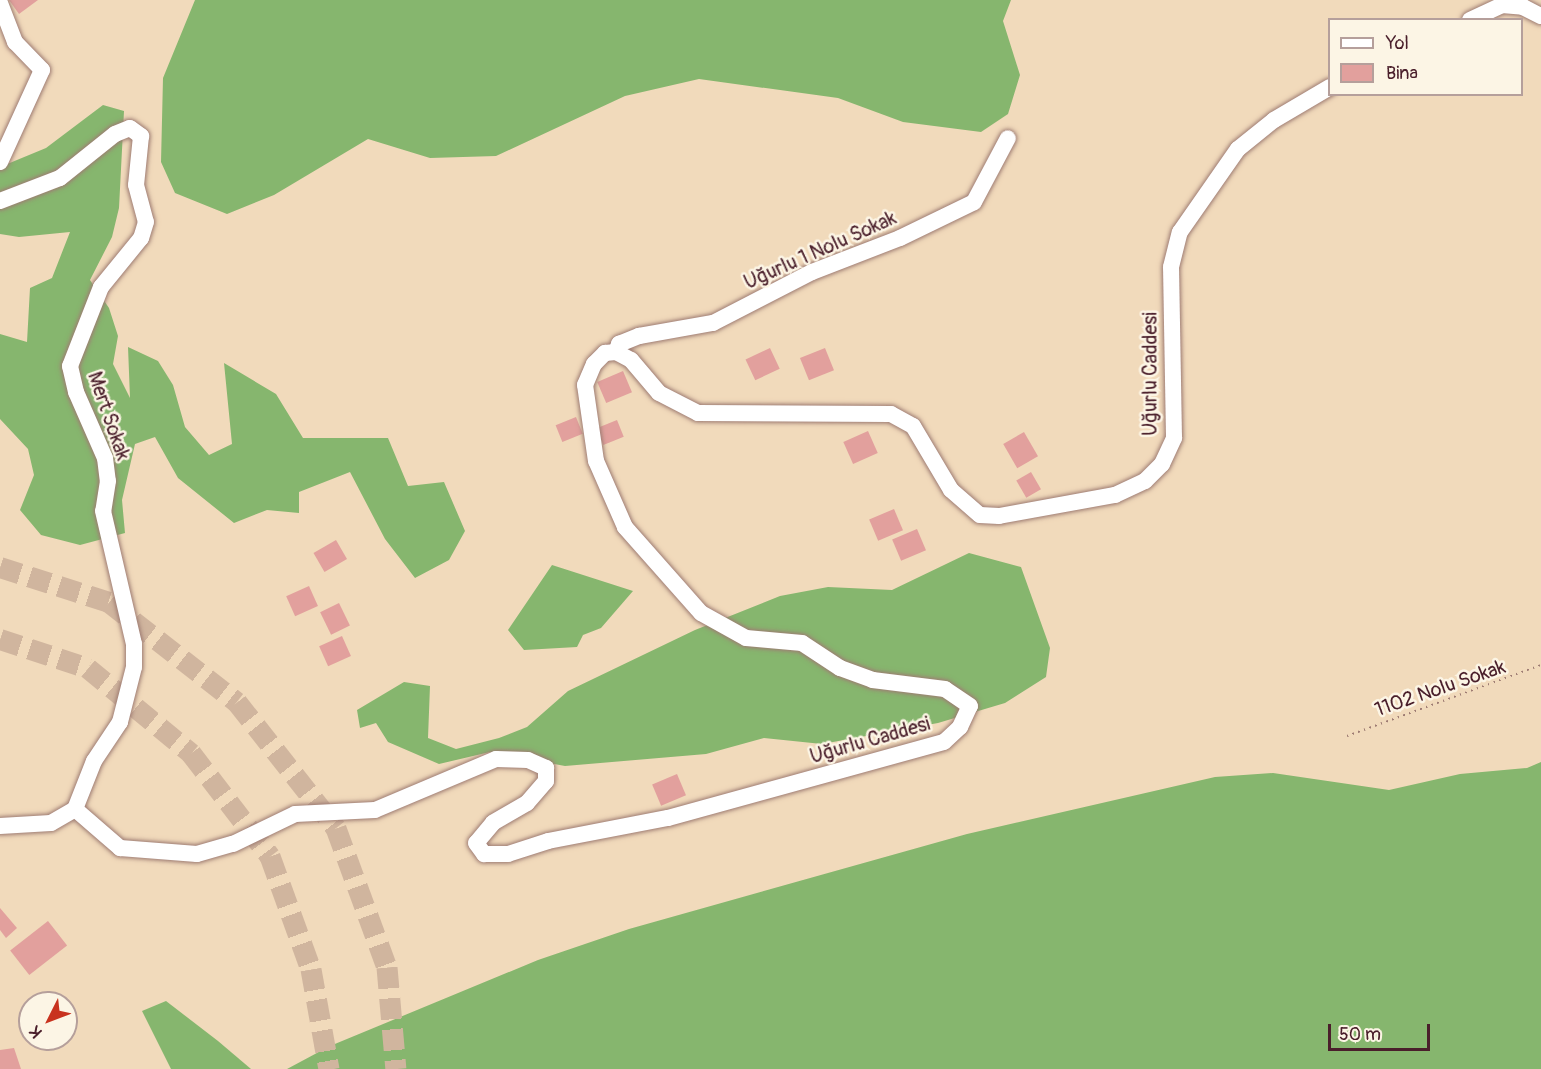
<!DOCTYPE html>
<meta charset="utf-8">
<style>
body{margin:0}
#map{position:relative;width:1541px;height:1069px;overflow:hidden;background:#f1dabb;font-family:Pangolin,sans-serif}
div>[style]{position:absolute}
.forest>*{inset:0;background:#86b66e}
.building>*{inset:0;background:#e2a09d;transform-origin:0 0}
.major-tunnel>*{height:21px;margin-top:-10.5px;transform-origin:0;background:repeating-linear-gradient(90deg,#d0b59e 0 21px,transparent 0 31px)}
.path>*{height:2px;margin-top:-1px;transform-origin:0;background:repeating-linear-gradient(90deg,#9e7c73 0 1.5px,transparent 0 6px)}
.roads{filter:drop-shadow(0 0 2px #9e7c73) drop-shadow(0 0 2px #9e7c73)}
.minor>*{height:16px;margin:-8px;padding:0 8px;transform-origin:8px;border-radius:8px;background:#fff}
span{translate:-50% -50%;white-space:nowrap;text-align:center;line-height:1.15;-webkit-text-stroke:5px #fcf5e5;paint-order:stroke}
.street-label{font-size:20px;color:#4a1f2b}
.legend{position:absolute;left:1328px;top:18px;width:195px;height:78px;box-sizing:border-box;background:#fcf5e5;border:2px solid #b59f9b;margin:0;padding:8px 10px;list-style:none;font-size:18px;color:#4a1f2b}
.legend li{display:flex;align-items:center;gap:12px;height:30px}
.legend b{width:30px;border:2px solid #b59f9b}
.north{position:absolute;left:18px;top:991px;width:60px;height:60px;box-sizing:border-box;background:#fcf5e5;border:2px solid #b59f9b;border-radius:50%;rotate:228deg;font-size:16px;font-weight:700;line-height:24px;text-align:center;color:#4a1f2b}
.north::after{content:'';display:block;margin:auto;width:21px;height:27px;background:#c8321e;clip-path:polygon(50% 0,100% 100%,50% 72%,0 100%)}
.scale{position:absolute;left:1328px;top:1024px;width:102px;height:27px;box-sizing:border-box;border:3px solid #4a1f2b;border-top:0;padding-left:8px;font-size:18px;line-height:21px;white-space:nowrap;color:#4a1f2b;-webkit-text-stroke:4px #fcf5e5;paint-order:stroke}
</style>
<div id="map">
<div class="forest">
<i style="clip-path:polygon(195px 0,1011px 0,1003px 21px,1020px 75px,1008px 114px,981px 132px,903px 122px,838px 98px,699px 79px,625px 96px,496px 156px,430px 158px,368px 139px,274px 195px,227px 214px,175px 193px,161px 162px,163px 78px)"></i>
<i style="clip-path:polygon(103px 105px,124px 111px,119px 208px,112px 237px,90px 280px,109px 308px,118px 336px,113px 364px,130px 398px,128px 347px,158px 361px,173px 385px,185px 427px,209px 455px,232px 444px,224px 363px,276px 394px,303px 438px,388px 438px,408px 486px,444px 482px,465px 531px,449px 560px,415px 578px,385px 539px,350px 472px,299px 492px,299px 513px,267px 510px,234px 523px,178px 478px,155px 437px,135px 444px,122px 500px,125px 533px,80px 545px,41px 535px,20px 510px,34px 475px,28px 449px,0 419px,0 334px,27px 342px,30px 288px,52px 278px,70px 232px,19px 237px,0 234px,0 167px,46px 148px)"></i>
<i style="clip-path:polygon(969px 553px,1021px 567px,1050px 648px,1046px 677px,1005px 703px,938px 723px,822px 744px,764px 738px,706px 754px,565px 766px,490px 752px,439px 764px,388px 742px,376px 723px,360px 728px,357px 710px,404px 682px,430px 686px,428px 738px,456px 749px,499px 738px,527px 727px,568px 691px,695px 630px,780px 596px,828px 587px,892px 590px)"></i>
<i style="clip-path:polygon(552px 565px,633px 591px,601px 628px,583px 635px,577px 647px,524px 650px,508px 630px)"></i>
<i style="clip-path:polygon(1541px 762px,1541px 1069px,287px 1069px,330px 1046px,538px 960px,629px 929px,967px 834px,1215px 777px,1273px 773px,1389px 790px,1460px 774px,1527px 768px)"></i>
<i style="clip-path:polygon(166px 1001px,218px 1041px,251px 1069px,171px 1069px,142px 1011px)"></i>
</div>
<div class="building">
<i style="clip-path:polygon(9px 0,38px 0,19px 14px)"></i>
<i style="left:770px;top:348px;width:23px;height:27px;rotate:65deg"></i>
<i style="left:825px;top:348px;width:24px;height:27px;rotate:68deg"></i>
<i style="left:623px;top:371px;width:23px;height:28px;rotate:67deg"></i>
<i style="left:576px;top:417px;width:18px;height:22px;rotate:68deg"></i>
<i style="left:617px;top:420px;width:18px;height:22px;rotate:68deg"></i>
<i style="left:868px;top:431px;width:24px;height:27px;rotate:66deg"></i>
<i style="left:1024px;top:432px;width:28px;height:24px;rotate:60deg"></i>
<i style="left:1031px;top:472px;width:20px;height:17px;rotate:60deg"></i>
<i style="left:894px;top:509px;width:23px;height:27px;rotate:67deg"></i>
<i style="left:917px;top:529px;width:23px;height:27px;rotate:67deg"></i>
<i style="left:336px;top:540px;width:22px;height:26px;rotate:60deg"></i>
<i style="left:309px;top:586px;width:22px;height:25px;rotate:66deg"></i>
<i style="left:339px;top:603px;width:25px;height:21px;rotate:64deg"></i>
<i style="left:342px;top:636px;width:22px;height:25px;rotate:66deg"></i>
<i style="left:677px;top:774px;width:23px;height:27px;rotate:67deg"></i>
<i style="clip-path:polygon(0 908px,17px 928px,6px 938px,0 930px)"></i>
<i style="left:48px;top:921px;width:31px;height:48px;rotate:52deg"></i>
<i style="clip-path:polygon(14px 1048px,21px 1069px,0 1069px,0 1050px)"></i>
</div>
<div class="major-tunnel">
<i style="left:0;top:567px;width:114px;rotate:17.8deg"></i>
<i style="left:109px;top:602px;width:162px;rotate:38deg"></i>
<i style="left:237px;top:702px;width:160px;rotate:51.8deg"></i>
<i style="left:336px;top:828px;width:148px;rotate:69.9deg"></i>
<i style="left:387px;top:967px;width:102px;rotate:85deg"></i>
<i style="left:0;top:639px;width:93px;rotate:18.2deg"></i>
<i style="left:88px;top:668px;width:134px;rotate:39.5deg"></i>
<i style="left:191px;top:753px;width:130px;rotate:52.5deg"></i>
<i style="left:270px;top:856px;width:120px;rotate:70.1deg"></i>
<i style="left:311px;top:969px;width:102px;rotate:79.8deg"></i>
</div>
<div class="path">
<i style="left:1347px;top:736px;width:207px;rotate:-20.1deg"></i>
</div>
<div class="roads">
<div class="minor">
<i style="left:0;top:3px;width:42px;rotate:69deg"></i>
<i style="left:15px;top:42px;width:39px;rotate:46deg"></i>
<i style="left:42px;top:70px;width:101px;rotate:114.5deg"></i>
<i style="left:1470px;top:20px;width:35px;rotate:-25deg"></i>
<i style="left:1502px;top:5px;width:21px;rotate:5deg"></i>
<i style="left:1523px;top:7px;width:20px;rotate:27deg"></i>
<i style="left:0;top:201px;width:64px;rotate:-21deg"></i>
<i style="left:60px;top:178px;width:70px;rotate:-38.7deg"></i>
<i style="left:115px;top:134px;width:16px;rotate:-22deg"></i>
<i style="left:130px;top:128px;width:14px;rotate:36deg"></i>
<i style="left:141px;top:136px;width:49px;rotate:95.8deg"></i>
<i style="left:136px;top:185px;width:38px;rotate:75deg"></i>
<i style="left:146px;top:222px;width:17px;rotate:107deg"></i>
<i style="left:141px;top:238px;width:63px;rotate:129.2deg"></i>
<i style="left:101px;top:287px;width:85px;rotate:111.4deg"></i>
<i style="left:70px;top:366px;width:27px;rotate:77deg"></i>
<i style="left:76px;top:392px;width:72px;rotate:66.3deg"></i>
<i style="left:105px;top:458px;width:23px;rotate:83deg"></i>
<i style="left:108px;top:481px;width:30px;rotate:99deg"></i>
<i style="left:103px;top:511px;width:137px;rotate:76.9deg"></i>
<i style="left:134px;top:644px;width:23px;rotate:90deg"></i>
<i style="left:134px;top:667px;width:57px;rotate:104.3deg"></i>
<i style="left:120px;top:722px;width:47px;rotate:123.7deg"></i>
<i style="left:94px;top:761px;width:52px;rotate:111.6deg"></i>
<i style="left:616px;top:352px;width:9px;rotate:-69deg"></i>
<i style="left:619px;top:344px;width:22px;rotate:-22deg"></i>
<i style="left:639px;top:336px;width:75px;rotate:-10deg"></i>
<i style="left:713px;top:323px;width:111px;rotate:-27.3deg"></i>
<i style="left:812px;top:272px;width:94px;rotate:-21.1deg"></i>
<i style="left:900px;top:238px;width:82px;rotate:-25.9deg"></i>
<i style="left:974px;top:202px;width:72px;rotate:-62deg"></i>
<i style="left:0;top:826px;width:51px;rotate:-3.4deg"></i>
<i style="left:51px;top:823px;width:28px;rotate:-30deg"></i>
<i style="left:75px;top:809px;width:60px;rotate:40.9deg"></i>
<i style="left:120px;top:848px;width:77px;rotate:4.5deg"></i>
<i style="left:197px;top:854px;width:37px;rotate:-16deg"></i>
<i style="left:233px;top:844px;width:69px;rotate:-25.8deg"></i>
<i style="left:295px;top:814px;width:80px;rotate:-2.9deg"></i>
<i style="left:375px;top:810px;width:131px;rotate:-22.9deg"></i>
<i style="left:496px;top:759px;width:32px;rotate:2deg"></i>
<i style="left:528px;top:760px;width:20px;rotate:24deg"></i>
<i style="left:546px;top:768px;width:13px;rotate:90deg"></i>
<i style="left:546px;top:781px;width:29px;rotate:131deg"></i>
<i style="left:527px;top:803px;width:39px;rotate:150deg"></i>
<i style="left:493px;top:823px;width:26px;rotate:130deg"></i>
<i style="left:476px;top:843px;width:14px;rotate:54deg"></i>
<i style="left:484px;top:854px;width:24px"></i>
<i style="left:508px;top:854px;width:42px;rotate:-18deg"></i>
<i style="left:548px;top:841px;width:122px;rotate:-10.9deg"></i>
<i style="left:668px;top:818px;width:286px;rotate:-15.4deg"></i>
<i style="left:944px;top:742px;width:22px;rotate:-43deg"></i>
<i style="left:960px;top:727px;width:23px;rotate:-65deg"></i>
<i style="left:970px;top:706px;width:30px;rotate:-146deg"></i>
<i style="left:945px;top:689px;width:73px;rotate:-172.9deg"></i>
<i style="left:873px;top:680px;width:35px;rotate:-160deg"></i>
<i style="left:840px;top:668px;width:45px;rotate:-146.7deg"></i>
<i style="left:802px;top:643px;width:56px;rotate:-174.9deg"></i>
<i style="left:746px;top:638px;width:51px;rotate:-150.9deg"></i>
<i style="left:701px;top:613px;width:115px;rotate:-131.5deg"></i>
<i style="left:625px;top:527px;width:72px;rotate:-113.7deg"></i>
<i style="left:596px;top:461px;width:77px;rotate:-98.2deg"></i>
<i style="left:585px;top:385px;width:23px;rotate:-67deg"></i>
<i style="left:594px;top:364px;width:16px;rotate:-45deg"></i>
<i style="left:605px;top:353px;width:11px;rotate:-5deg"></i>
<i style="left:616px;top:352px;width:17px;rotate:28deg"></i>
<i style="left:631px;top:360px;width:43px;rotate:49.7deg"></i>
<i style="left:659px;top:393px;width:44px;rotate:27.1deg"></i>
<i style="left:698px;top:413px;width:193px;rotate:0.3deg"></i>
<i style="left:891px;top:414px;width:25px;rotate:29deg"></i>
<i style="left:913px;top:426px;width:74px;rotate:59.3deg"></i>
<i style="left:951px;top:490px;width:38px;rotate:41deg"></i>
<i style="left:980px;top:515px;width:19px;rotate:3deg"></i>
<i style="left:999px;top:516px;width:118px;rotate:-10.3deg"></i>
<i style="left:1115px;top:495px;width:33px;rotate:-25deg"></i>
<i style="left:1145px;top:481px;width:24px;rotate:-45deg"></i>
<i style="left:1162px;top:464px;width:29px;rotate:-65deg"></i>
<i style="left:1174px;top:438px;width:171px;rotate:-91deg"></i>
<i style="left:1171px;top:267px;width:36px;rotate:-76deg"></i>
<i style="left:1180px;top:232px;width:101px;rotate:-55.1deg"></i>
<i style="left:1238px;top:149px;width:46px;rotate:-38.9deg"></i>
<i style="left:1274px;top:120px;width:65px;rotate:-30.5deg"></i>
</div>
</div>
<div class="street-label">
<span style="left:820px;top:250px;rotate:-24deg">Uğurlu 1 Nolu Sokak</span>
<span style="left:1150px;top:374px;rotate:-90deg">Uğurlu Caddesi</span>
<span style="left:109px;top:416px;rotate:71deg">Mert Sokak</span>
<span style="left:1440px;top:688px;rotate:-19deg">1102 Nolu Sokak</span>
<span style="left:870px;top:740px;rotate:-16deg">Uğurlu Caddesi</span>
</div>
<ul class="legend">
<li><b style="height:8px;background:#fff"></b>Yol</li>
<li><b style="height:16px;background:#e2a09d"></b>Bina</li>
</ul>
<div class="north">K</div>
<div class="scale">50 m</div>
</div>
